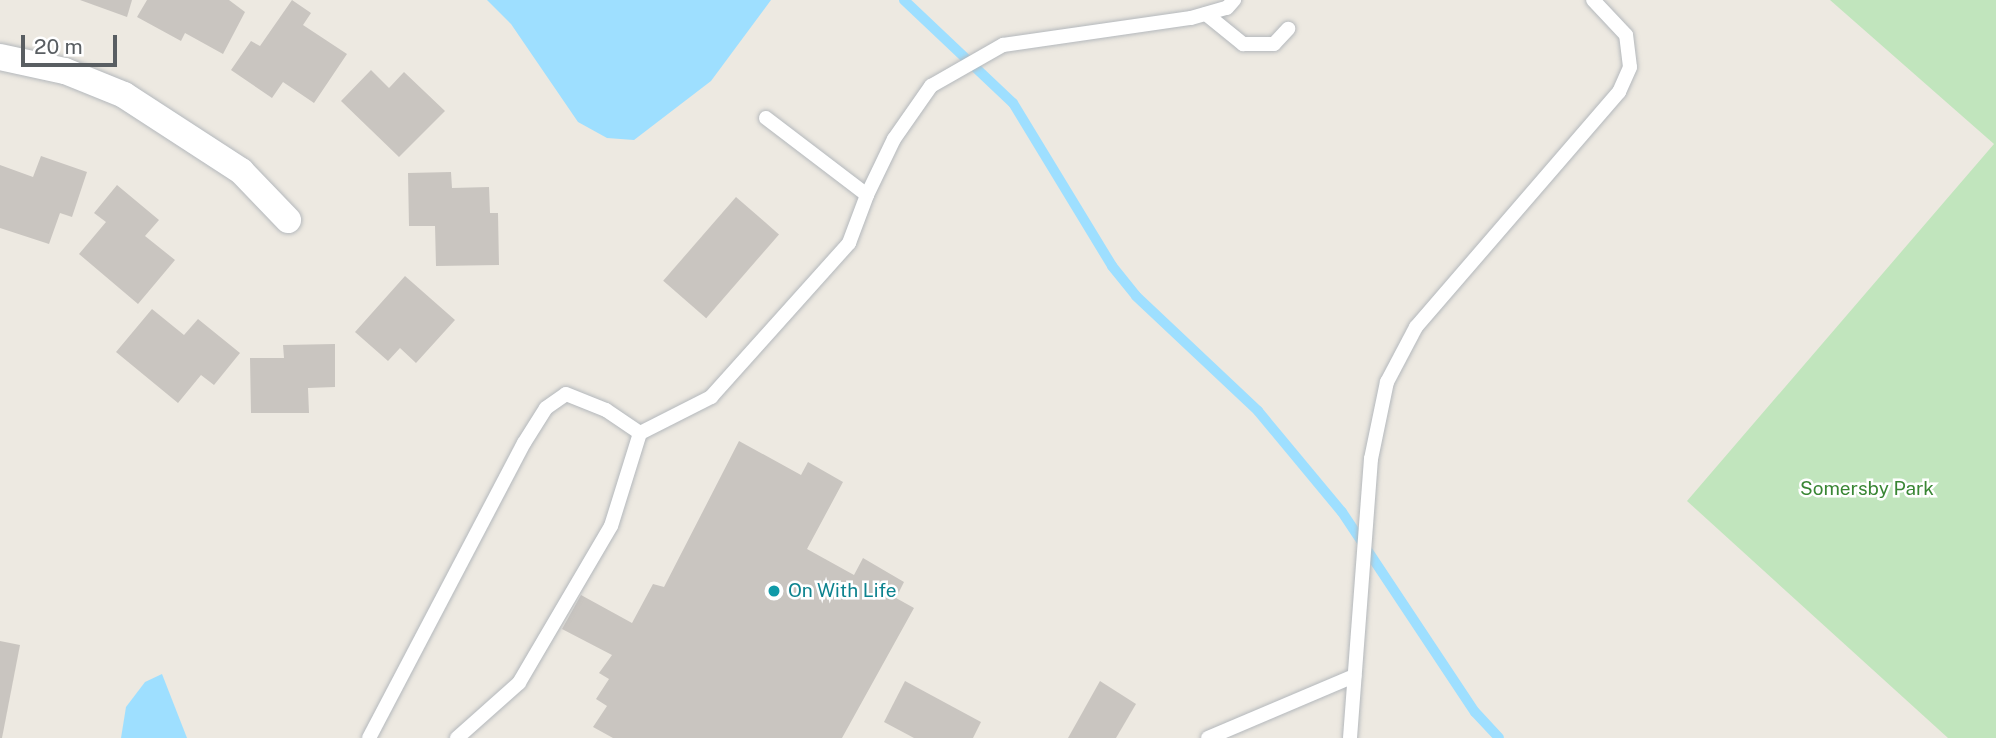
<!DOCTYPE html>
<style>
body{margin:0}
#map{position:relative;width:1996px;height:738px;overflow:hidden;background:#ede9e1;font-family:"Public Sans",sans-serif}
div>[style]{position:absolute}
.green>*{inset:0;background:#c1e5bd}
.water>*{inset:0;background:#9edfff}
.stream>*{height:10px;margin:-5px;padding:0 5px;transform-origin:5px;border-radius:5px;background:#9edfff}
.building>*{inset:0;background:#c9c5c0;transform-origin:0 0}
.roads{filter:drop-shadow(0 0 2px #b4b8bc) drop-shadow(0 0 2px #b4b8bc)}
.service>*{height:14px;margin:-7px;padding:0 7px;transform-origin:7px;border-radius:7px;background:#fff}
.minor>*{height:26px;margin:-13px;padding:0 13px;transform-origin:13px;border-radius:13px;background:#fff}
.dots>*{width:19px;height:19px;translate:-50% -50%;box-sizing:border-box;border:4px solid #fff;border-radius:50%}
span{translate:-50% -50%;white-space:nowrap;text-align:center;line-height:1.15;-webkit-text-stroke:5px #fff;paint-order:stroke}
.park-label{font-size:19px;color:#398634}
.culture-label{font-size:19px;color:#0d838f}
.left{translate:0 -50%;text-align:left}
.scale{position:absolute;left:21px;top:35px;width:96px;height:32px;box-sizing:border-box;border:4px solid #595e62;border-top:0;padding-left:9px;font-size:21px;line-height:24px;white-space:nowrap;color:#595e62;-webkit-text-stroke:5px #fff;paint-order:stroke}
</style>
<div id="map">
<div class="green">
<i style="clip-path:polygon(1830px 0,1996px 0,1996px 738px,1948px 738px,1687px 501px,1994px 144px)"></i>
</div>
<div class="water">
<i style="clip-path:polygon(487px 0,771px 0,711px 81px,634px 140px,607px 138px,578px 122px,511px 24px)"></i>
<i style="clip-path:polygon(162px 674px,187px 738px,121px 738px,126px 707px,145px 682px)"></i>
</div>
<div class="stream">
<i style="left:904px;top:0;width:150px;rotate:43.4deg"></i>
<i style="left:1013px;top:103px;width:191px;rotate:58.7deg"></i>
<i style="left:1112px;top:266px;width:38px;rotate:51deg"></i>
<i style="left:1136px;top:296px;width:168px;rotate:43.3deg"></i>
<i style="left:1258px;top:411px;width:131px;rotate:50.3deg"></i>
<i style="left:1342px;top:512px;width:240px;rotate:56.4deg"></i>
<i style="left:1475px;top:712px;width:35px;rotate:47deg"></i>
</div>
<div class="building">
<i style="clip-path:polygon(80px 0,132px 0,127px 17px)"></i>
<i style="clip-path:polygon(147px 0,229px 0,245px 12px,223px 54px,185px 33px,181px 41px,137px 17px)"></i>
<i style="clip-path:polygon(292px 0,311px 13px,303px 25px,347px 54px,314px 103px,283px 82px,272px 98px,231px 70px,251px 41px,260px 46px)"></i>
<i style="clip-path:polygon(371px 70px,389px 88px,404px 72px,445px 111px,399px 157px,341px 101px)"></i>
<i style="clip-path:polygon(41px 156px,87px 172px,72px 217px,60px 213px,49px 244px,0 228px,0 165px,33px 177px)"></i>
<i style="clip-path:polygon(451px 172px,452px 188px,489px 187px,490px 213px,498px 213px,499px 265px,436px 266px,435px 226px,409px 226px,408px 173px)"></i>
<i style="clip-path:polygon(117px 185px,159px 220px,145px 236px,175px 260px,138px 304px,79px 254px,106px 222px,94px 213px)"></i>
<i style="left:736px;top:197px;width:57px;height:111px;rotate:41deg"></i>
<i style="clip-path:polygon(405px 276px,455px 320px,416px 363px,400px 348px,388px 361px,355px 332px)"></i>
<i style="clip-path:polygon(152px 309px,184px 335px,198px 319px,240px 353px,214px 385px,201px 375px,178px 403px,116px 352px)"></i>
<i style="clip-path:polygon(335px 344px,335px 387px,308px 388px,309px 413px,251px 413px,250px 358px,284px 358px,283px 345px)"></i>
<i style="clip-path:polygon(739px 441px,801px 475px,808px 462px,843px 482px,807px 549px,854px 575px,863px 558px,904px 582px,896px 598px,914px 608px,842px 738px,613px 738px,593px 727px,607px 706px,596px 699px,609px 679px,599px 673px,612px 655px,562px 629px,581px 595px,632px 623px,653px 584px,664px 587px)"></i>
<i style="clip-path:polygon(0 641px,20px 645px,2px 738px,0 738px)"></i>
<i style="clip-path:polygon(905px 681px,981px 722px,973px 738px,914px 738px,884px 722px)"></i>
<i style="clip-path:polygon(1100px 681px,1136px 704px,1116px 738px,1068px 738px)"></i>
</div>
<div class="roads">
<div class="service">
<i style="left:1206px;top:14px;width:48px;rotate:39deg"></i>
<i style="left:1243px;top:44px;width:31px"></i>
<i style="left:1274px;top:44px;width:21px;rotate:-47deg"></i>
<i style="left:867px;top:195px;width:62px;rotate:-64.3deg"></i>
<i style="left:894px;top:139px;width:65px;rotate:-55.1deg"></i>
<i style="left:931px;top:86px;width:83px;rotate:-29.7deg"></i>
<i style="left:1003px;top:45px;width:190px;rotate:-8.2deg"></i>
<i style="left:1191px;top:18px;width:37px;rotate:-16deg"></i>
<i style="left:1227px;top:8px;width:11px;rotate:-49deg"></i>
<i style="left:640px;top:433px;width:80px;rotate:-26.9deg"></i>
<i style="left:711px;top:397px;width:207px;rotate:-48.1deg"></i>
<i style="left:849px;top:243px;width:51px;rotate:-69.4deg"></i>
<i style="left:867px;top:195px;width:127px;rotate:-142.7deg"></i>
<i style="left:369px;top:738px;width:333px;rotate:-62.3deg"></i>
<i style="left:524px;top:443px;width:41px;rotate:-57.8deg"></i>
<i style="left:546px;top:408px;width:24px;rotate:-35deg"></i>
<i style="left:566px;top:394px;width:43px;rotate:21.8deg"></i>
<i style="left:606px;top:410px;width:41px;rotate:34.1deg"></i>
<i style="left:640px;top:433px;width:97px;rotate:107.3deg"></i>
<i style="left:611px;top:526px;width:182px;rotate:120.4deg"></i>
<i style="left:519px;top:683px;width:83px;rotate:138.4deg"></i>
<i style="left:1208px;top:738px;width:159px;rotate:-23deg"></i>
<i style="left:1350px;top:738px;width:280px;rotate:-85.7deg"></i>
<i style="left:1371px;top:459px;width:79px;rotate:-78.3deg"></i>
<i style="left:1387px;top:382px;width:62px;rotate:-62.2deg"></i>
<i style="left:1416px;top:327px;width:311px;rotate:-49.2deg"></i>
<i style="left:1619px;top:92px;width:27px;rotate:-66deg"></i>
<i style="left:1630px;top:67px;width:32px;rotate:-97deg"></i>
<i style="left:1626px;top:35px;width:48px;rotate:-133.3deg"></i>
</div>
<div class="minor">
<i style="left:0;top:57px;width:66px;rotate:12.2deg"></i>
<i style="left:65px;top:71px;width:64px;rotate:22.1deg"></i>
<i style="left:124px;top:95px;width:140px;rotate:33deg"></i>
<i style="left:241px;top:171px;width:68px;rotate:46.2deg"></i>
</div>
</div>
<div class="dots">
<i style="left:774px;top:591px;background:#0f9aa8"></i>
</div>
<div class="park-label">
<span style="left:1867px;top:489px">Somersby Park</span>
</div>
<div class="culture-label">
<span class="left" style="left:788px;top:591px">On With Life</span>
</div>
<div class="scale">20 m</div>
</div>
